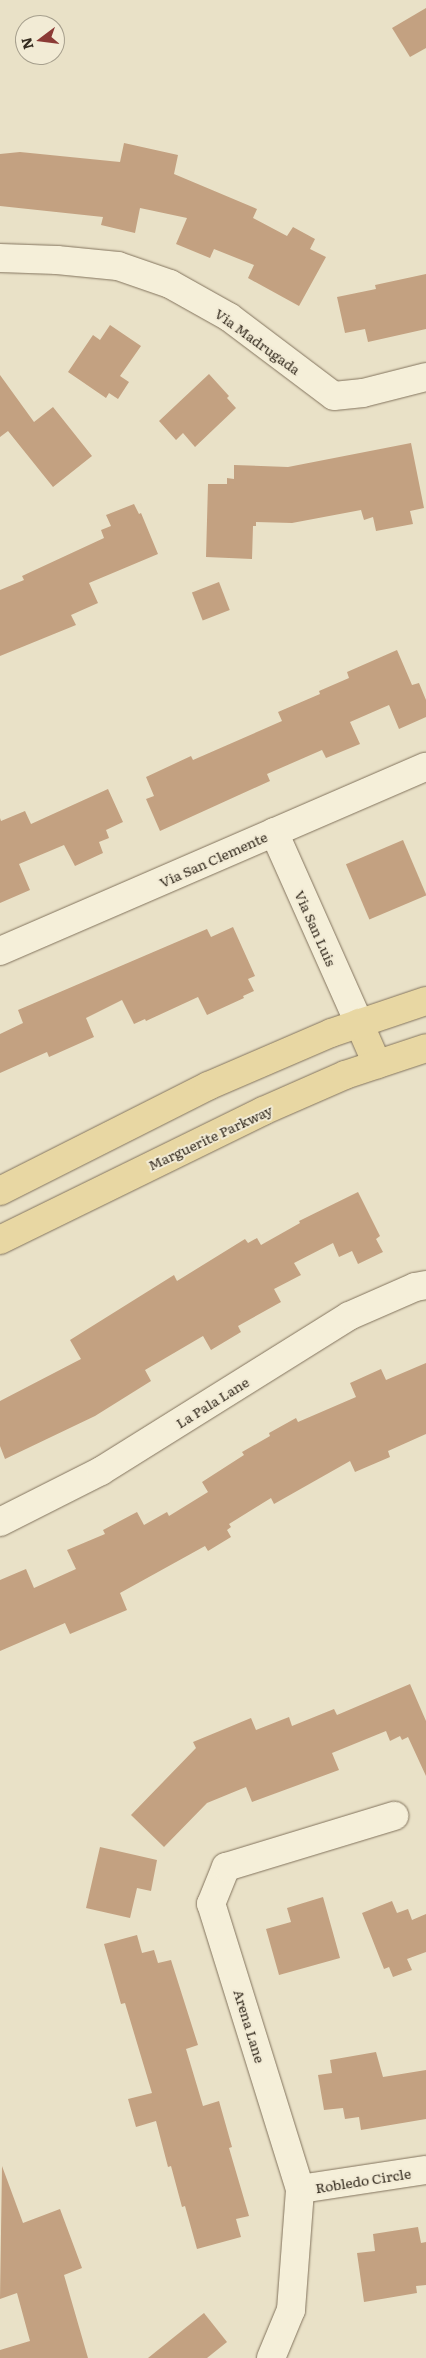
<!DOCTYPE html>
<style>
body{margin:0}
#map{position:relative;width:426px;height:2358px;overflow:hidden;background:#e9e1c7;font-family:Literata,serif}
div>[style]{position:absolute}
.building>*{inset:0;background:#c3a181;transform-origin:0 0}
.roads{filter:drop-shadow(0 0 1px #83745e) drop-shadow(0 0 1px #83745e)}
.street>*{height:28px;margin:-14px;padding:0 14px;transform-origin:14px;border-radius:14px;background:#f5efd9}
.primary>*{height:28px;margin:-14px;padding:0 14px;transform-origin:14px;border-radius:14px;background:#e8d7a3}
span{translate:-50% -50%;white-space:nowrap;text-align:center;line-height:1.15;-webkit-text-stroke:4px #f2ebd5;paint-order:stroke}
.street-label{font-size:14px;color:#352c20}
.north{position:absolute;left:15px;top:15px;width:50px;height:50px;box-sizing:border-box;background:#f2ebd5;border:1px solid #a69f8d;border-radius:50%;rotate:255deg;font-size:14px;font-weight:700;line-height:20px;text-align:center;color:#352c20}
.north::after{content:'';display:block;margin:auto;width:18px;height:22px;background:#8b3a35;clip-path:polygon(50% 0,100% 100%,50% 72%,0 100%)}
</style>
<div id="map">
<div class="building">
<i style="clip-path:polygon(426px 8px,426px 48px,410px 57px,392px 28px)"></i>
<i style="clip-path:polygon(124px 143px,178px 155px,174px 174px,257px 209px,253px 218px,287px 236px,293px 227px,315px 239px,310px 249px,326px 257px,299px 306px,248px 278px,254px 265px,214px 249px,210px 258px,176px 244px,187px 218px,140px 208px,135px 233px,101px 225px,103px 217px,0 206px,0 154px,20px 152px,120px 162px)"></i>
<i style="clip-path:polygon(426px 274px,426px 329px,368px 342px,365px 329px,345px 333px,337px 297px,376px 289px,375px 285px)"></i>
<i style="clip-path:polygon(110px 325px,141px 346px,120px 376px,129px 382px,118px 399px,109px 393px,106px 398px,68px 372px,93px 335px,100px 340px)"></i>
<i style="clip-path:polygon(209px 374px,229px 396px,227px 398px,236px 408px,195px 447px,183px 433px,176px 440px,159px 421px)"></i>
<i style="clip-path:polygon(0 375px,34px 422px,53px 407px,92px 456px,53px 487px,8px 431px,0 437px)"></i>
<i style="clip-path:polygon(411px 443px,424px 508px,410px 511px,413px 524px,376px 531px,373px 517px,364px 520px,361px 510px,292px 523px,256px 522px,256px 526px,253px 526px,252px 559px,206px 557px,208px 484px,227px 484px,227px 478px,234px 479px,234px 465px,288px 467px)"></i>
<i style="clip-path:polygon(134px 504px,139px 514px,141px 513px,158px 554px,89px 583px,98px 603px,71px 615px,76px 625px,0 656px,0 590px,24px 580px,22px 576px,104px 538px,101px 530px,111px 526px,106px 515px)"></i>
<i style="left:219px;top:582px;width:30px;height:29px;rotate:69deg"></i>
<i style="clip-path:polygon(397px 650px,412px 685px,419px 683px,426px 700px,426px 717px,399px 729px,389px 705px,350px 722px,360px 744px,326px 758px,322px 750px,267px 774px,270px 781px,160px 831px,146px 799px,154px 796px,146px 777px,191px 756px,193px 760px,282px 721px,278px 712px,320px 694px,319px 691px,349px 678px,347px 672px)"></i>
<i style="clip-path:polygon(108px 789px,123px 822px,106px 830px,109px 838px,99px 842px,103px 853px,75px 866px,64px 845px,19px 864px,30px 890px,0 903px,0 818px,1px 821px,25px 811px,31px 824px)"></i>
<i style="left:403px;top:840px;width:60px;height:62px;rotate:67deg"></i>
<i style="clip-path:polygon(233px 927px,255px 976px,248px 979px,254px 991px,243px 996px,244px 998px,207px 1015px,198px 997px,146px 1021px,145px 1019px,134px 1024px,122px 1000px,86px 1018px,94px 1037px,49px 1057px,47px 1052px,0 1073px,0 1034px,23px 1023px,18px 1010px,207px 929px,211px 937px)"></i>
<i style="clip-path:polygon(358px 1192px,380px 1236px,376px 1239px,383px 1252px,358px 1264px,352px 1251px,339px 1257px,333px 1243px,294px 1263px,301px 1275px,274px 1289px,281px 1302px,238px 1326px,241px 1332px,211px 1350px,203px 1336px,145px 1370px,151px 1381px,95px 1416px,5px 1459px,0 1446px,0 1401px,81px 1359px,70px 1340px,174px 1275px,177px 1281px,245px 1239px,248px 1243px,257px 1238px,261px 1245px,300px 1223px,299px 1221px)"></i>
<i style="clip-path:polygon(426px 1363px,426px 1434px,388px 1451px,390px 1457px,355px 1472px,350px 1461px,274px 1504px,271px 1498px,229px 1524px,231px 1527px,227px 1530px,231px 1537px,208px 1551px,205px 1546px,120px 1593px,127px 1610px,70px 1634px,65px 1623px,0 1651px,0 1580px,26px 1569px,34px 1588px,76px 1569px,67px 1550px,105px 1534px,103px 1530px,137px 1512px,144px 1525px,167px 1512px,169px 1516px,208px 1492px,202px 1482px,244px 1455px,242px 1452px,270px 1436px,269px 1433px,296px 1418px,298px 1422px,356px 1397px,350px 1383px,381px 1369px,386px 1380px)"></i>
<i style="clip-path:polygon(410px 1684px,426px 1721px,426px 1776px,408px 1737px,402px 1740px,400px 1736px,390px 1741px,386px 1731px,332px 1753px,339px 1770px,252px 1802px,246px 1787px,207px 1803px,164px 1847px,131px 1815px,196px 1748px,193px 1742px,251px 1718px,256px 1730px,289px 1717px,292px 1726px,334px 1709px,337px 1715px)"></i>
<i style="clip-path:polygon(100px 1847px,157px 1860px,151px 1891px,137px 1888px,130px 1918px,86px 1908px)"></i>
<i style="clip-path:polygon(323px 1897px,340px 1958px,279px 1975px,266px 1929px,291px 1922px,287px 1908px)"></i>
<i style="clip-path:polygon(392px 1901px,397px 1913px,408px 1909px,412px 1920px,426px 1914px,426px 1952px,407px 1959px,412px 1970px,393px 1977px,389px 1967px,384px 1969px,362px 1913px)"></i>
<i style="clip-path:polygon(137px 1935px,142px 1953px,154px 1950px,158px 1963px,171px 1960px,198px 2045px,186px 2049px,203px 2106px,219px 2101px,232px 2147px,229px 2148px,249px 2216px,236px 2219px,241px 2237px,197px 2249px,185px 2206px,182px 2207px,171px 2166px,168px 2167px,156px 2121px,136px 2127px,128px 2099px,152px 2093px,125px 2003px,121px 2004px,104px 1944px)"></i>
<i style="clip-path:polygon(376px 2052px,383px 2077px,426px 2070px,426px 2119px,361px 2130px,359px 2117px,345px 2119px,343px 2108px,324px 2110px,318px 2075px,332px 2073px,330px 2060px)"></i>
<i style="clip-path:polygon(2px 2166px,23px 2223px,60px 2209px,82px 2268px,64px 2275px,88px 2358px,0 2358px,0 2350px,30px 2341px,17px 2293px,0 2299px)"></i>
<i style="clip-path:polygon(418px 2227px,421px 2243px,426px 2242px,426px 2285px,416px 2286px,417px 2293px,364px 2302px,357px 2253px,375px 2251px,373px 2234px)"></i>
<i style="clip-path:polygon(204px 2313px,227px 2342px,207px 2358px,148px 2358px)"></i>
</div>
<div class="roads">
<div class="street">
<i style="left:0;top:258px;width:57px;rotate:2deg"></i>
<i style="left:57px;top:260px;width:61px;rotate:5.6deg"></i>
<i style="left:118px;top:266px;width:55px;rotate:19.1deg"></i>
<i style="left:170px;top:284px;width:68px;rotate:29.2deg"></i>
<i style="left:229px;top:317px;width:131px;rotate:37deg"></i>
<i style="left:334px;top:396px;width:29px;rotate:-6deg"></i>
<i style="left:363px;top:393px;width:65px;rotate:-14.3deg"></i>
<i style="left:274px;top:832px;width:209px;rotate:66deg"></i>
<i style="left:0;top:951px;width:464px;rotate:-23.4deg"></i>
<i style="left:0;top:1522px;width:113px;rotate:-26.8deg"></i>
<i style="left:101px;top:1471px;width:292px;rotate:-32deg"></i>
<i style="left:349px;top:1316px;width:72px;rotate:-23.7deg"></i>
<i style="left:415px;top:1287px;width:11px;rotate:-10deg"></i>
<i style="left:300px;top:2189px;width:127px;rotate:-8.6deg"></i>
<i style="left:271px;top:2358px;width:52px;rotate:-67.4deg"></i>
<i style="left:291px;top:2310px;width:121px;rotate:-85.7deg"></i>
<i style="left:300px;top:2189px;width:299px;rotate:-107.3deg"></i>
<i style="left:211px;top:1904px;width:40px;rotate:-68deg"></i>
<i style="left:226px;top:1867px;width:176px;rotate:-16.9deg"></i>
</div>
<div class="primary">
<i style="left:359px;top:1023px;width:45px;rotate:66.3deg"></i>
<i style="left:0;top:1191px;width:233px;rotate:-26.8deg"></i>
<i style="left:208px;top:1086px;width:134px;rotate:-23.3deg"></i>
<i style="left:331px;top:1033px;width:100px;rotate:-18.6deg"></i>
<i style="left:0;top:1240px;width:293px;rotate:-26.1deg"></i>
<i style="left:263px;top:1111px;width:90px;rotate:-23.7deg"></i>
<i style="left:345px;top:1075px;width:85px;rotate:-18.4deg"></i>
</div>
</div>
<div class="street-label">
<span style="left:258px;top:341px;rotate:36deg">Via Madrugada</span>
<span style="left:213px;top:859px;rotate:-24deg">Via San Clemente</span>
<span style="left:316px;top:928px;rotate:66deg">Via San Luis</span>
<span style="left:210px;top:1137px;rotate:-25deg">Marguerite Parkway</span>
<span style="left:212px;top:1402px;rotate:-32deg">La Pala Lane</span>
<span style="left:250px;top:2026px;rotate:73deg">Arena Lane</span>
<span style="left:363px;top:2180px;rotate:-9deg">Robledo Circle</span>
</div>
<div class="north">N</div>
</div>
